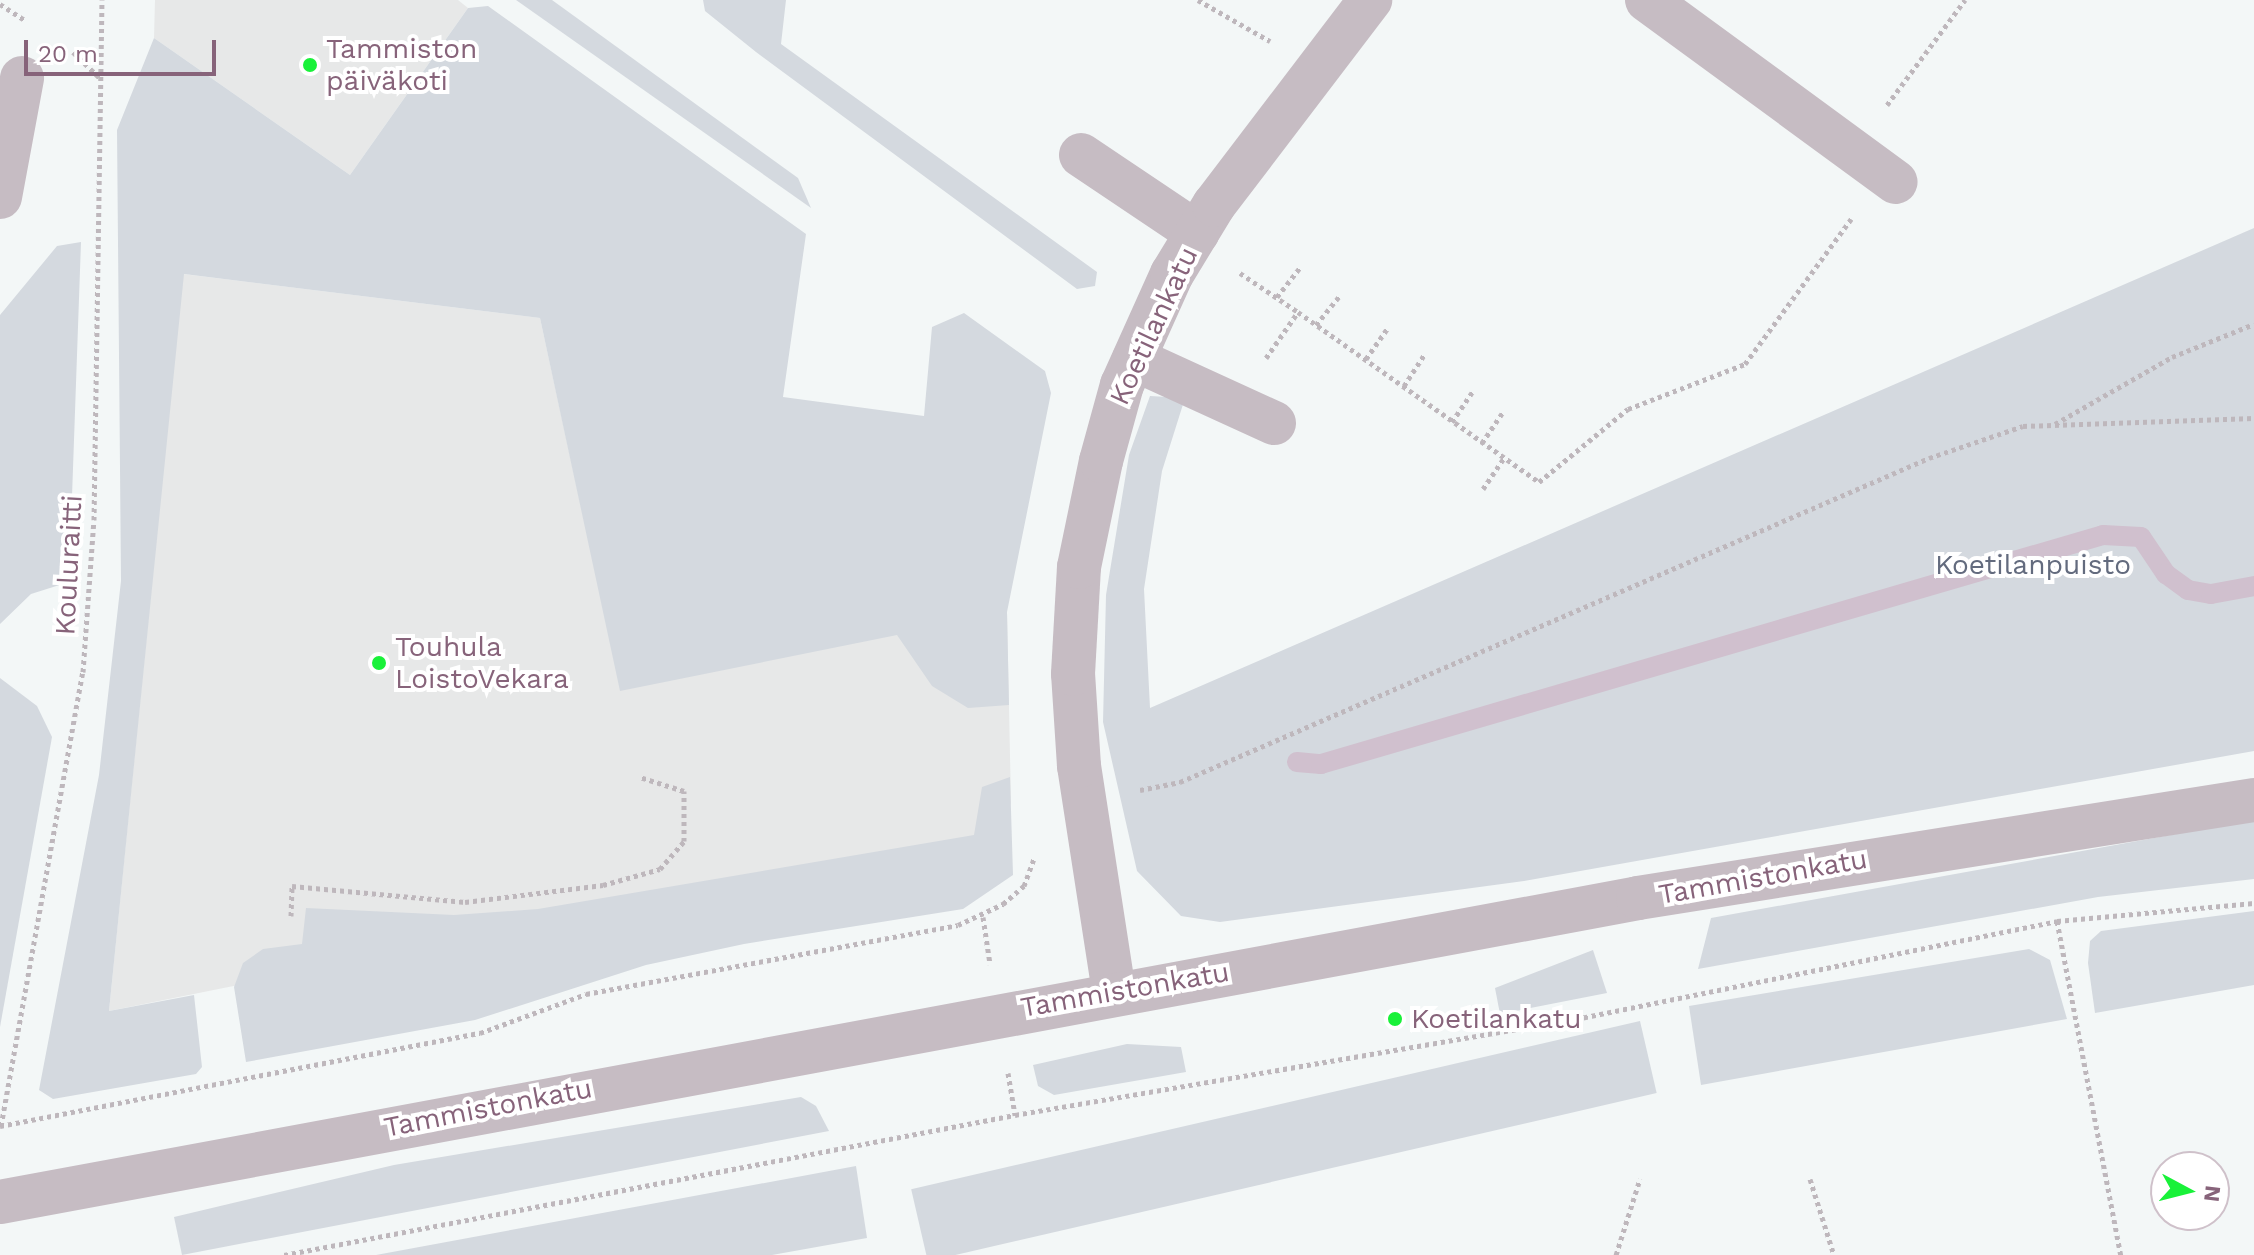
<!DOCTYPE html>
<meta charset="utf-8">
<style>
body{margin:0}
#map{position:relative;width:2254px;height:1255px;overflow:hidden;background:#f3f7f7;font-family:"Work Sans",sans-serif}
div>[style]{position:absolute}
.built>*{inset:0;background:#e7e8e8}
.green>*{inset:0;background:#d4d9df;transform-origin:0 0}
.stream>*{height:20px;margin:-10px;padding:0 10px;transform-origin:10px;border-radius:10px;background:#d0c0ce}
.path>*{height:5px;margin-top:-2.5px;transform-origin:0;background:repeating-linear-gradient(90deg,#beb7bc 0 4px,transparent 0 8px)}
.minor>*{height:44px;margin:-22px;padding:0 22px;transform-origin:22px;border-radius:22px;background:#c6bcc3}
.dots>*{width:22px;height:22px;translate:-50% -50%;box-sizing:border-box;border:4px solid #fff;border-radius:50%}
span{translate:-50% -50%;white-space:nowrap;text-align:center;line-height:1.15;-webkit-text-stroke:8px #fff;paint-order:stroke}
.poi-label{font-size:28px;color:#87637a}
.left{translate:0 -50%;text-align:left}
.street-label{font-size:28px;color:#87637a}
.park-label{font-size:28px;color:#636b7e}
.north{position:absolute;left:2150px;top:1151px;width:80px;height:80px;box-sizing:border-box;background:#fff;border:2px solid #cfc1ca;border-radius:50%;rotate:97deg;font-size:22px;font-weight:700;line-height:32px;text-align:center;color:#87637a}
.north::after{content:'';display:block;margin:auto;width:28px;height:36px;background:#19f139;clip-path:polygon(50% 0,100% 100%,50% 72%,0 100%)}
.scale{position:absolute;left:24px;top:40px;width:192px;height:36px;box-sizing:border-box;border:4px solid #87637a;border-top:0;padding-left:10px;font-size:24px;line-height:28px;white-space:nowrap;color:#87637a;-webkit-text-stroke:6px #fff;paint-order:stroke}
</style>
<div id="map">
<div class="built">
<i style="clip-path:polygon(155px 0,458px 0,468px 8px,350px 175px,154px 38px)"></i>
<i style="clip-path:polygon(183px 274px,540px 318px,595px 571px,1007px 612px,1011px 803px,998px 832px,109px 1011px)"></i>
</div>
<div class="green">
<i style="clip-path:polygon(516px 0,552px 0,798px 178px,811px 208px)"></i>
<i style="clip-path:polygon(703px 0,786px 0,781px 44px,1097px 272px,1095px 286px,1077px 289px,756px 52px,705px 11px)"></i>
<i style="clip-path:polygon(488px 6px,806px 234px,783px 397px,924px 416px,932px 327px,964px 313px,1045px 371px,1051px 393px,1007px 612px,1009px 705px,968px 708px,932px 686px,897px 635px,620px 691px,540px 318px,184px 274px,109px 1011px,194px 995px,202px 1067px,196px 1074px,53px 1099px,39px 1090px,99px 775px,121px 581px,117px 130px,154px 38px,350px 175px,468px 8px)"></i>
<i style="clip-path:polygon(2254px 228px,2254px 751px,1524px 881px,1220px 922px,1181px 916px,1137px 871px,1103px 722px,1106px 595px,1129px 455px,1150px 396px,1185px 398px,1162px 471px,1144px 589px,1150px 708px)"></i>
<i style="clip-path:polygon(81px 242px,69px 582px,31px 594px,0 624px,0 315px,57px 246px)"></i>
<i style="clip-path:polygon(0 678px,37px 706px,52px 737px,0 1027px)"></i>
<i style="clip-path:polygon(1010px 777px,1013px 875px,963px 909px,744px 944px,646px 965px,475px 1020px,246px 1062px,234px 987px,243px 963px,263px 949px,302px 944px,306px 908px,454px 915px,538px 909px,974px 835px,982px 787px)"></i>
<i style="clip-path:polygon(2254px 820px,2254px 879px,2098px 897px,1698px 969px,1711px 918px)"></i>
<i style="clip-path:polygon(2254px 911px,2254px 985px,2095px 1013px,2088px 963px,2090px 941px,2101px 931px)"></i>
<i style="clip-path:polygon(2029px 949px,2050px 960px,2067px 1019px,1701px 1085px,1689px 1006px)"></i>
<i style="clip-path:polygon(1593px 950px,1607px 993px,1500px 1014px,1495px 988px)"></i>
<i style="left:1640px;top:1021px;width:74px;height:748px;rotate:77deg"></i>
<i style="clip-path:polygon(1127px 1044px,1181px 1047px,1186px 1072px,1054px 1095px,1038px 1086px,1033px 1065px)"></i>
<i style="clip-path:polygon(801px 1097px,816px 1106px,829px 1131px,182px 1255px,174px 1217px,394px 1165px)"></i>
<i style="clip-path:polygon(856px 1166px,867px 1238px,772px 1255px,376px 1255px)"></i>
</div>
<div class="stream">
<i style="left:1297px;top:762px;width:24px;rotate:5deg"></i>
<i style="left:1321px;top:764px;width:815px;rotate:-16.32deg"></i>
<i style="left:2103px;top:535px;width:38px;rotate:3deg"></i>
<i style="left:2141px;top:537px;width:45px;rotate:56deg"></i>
<i style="left:2166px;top:574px;width:27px;rotate:36deg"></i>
<i style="left:2188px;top:590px;width:23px;rotate:10deg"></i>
<i style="left:2211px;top:594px;width:44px;rotate:-10.5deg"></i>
</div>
<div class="path">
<i style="left:1198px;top:0;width:83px;rotate:29.7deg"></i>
<i style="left:0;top:4px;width:31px;rotate:33deg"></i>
<i style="left:73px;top:52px;width:37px;rotate:44deg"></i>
<i style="left:1887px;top:105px;width:131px;rotate:-53.4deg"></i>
<i style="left:1240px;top:273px;width:70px;rotate:33.9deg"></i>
<i style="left:1277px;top:297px;width:39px;rotate:-52deg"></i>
<i style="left:1316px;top:325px;width:38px;rotate:-51deg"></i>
<i style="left:1266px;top:358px;width:56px;rotate:-55.2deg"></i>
<i style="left:1298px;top:312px;width:295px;rotate:35.2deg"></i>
<i style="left:1539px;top:482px;width:115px;rotate:-39.4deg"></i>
<i style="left:1628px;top:409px;width:125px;rotate:-21deg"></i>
<i style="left:1745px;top:364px;width:180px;rotate:-53.8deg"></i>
<i style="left:1366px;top:359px;width:37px;rotate:-55deg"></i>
<i style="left:1404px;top:386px;width:37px;rotate:-57deg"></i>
<i style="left:1452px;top:422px;width:37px;rotate:-56deg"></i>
<i style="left:2055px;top:424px;width:135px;rotate:-29.8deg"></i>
<i style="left:2172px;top:357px;width:88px;rotate:-21.9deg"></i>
<i style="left:1482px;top:443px;width:37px;rotate:-56deg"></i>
<i style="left:1483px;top:489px;width:37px;rotate:-56deg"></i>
<i style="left:1140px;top:790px;width:41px;rotate:-11.3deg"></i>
<i style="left:1180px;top:782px;width:816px;rotate:-23.39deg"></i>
<i style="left:1929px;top:458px;width:99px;rotate:-18.8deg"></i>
<i style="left:2023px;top:426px;width:231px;rotate:-2deg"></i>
<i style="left:291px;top:916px;width:30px;rotate:-88deg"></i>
<i style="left:292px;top:886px;width:174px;rotate:5.3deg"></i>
<i style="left:465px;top:902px;width:139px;rotate:-7deg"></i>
<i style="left:603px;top:885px;width:59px;rotate:-15.7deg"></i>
<i style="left:660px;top:869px;width:37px;rotate:-49deg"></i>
<i style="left:684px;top:841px;width:50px;rotate:-90deg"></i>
<i style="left:684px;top:791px;width:46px;rotate:-162.3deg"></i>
<i style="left:983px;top:917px;width:48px;rotate:81.5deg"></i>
<i style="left:2057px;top:921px;width:340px;rotate:79.2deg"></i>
<i style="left:1008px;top:1073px;width:43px;rotate:80.5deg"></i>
<i style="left:0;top:1126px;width:489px;rotate:-11deg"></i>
<i style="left:480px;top:1033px;width:113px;rotate:-20.2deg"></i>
<i style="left:586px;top:994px;width:378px;rotate:-10.5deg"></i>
<i style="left:958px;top:925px;width:50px;rotate:-25deg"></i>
<i style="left:1003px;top:904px;width:28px;rotate:-41deg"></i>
<i style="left:1024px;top:886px;width:29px;rotate:-70deg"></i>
<i style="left:1px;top:1126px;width:461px;rotate:-79.8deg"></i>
<i style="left:83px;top:672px;width:152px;rotate:-85.9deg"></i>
<i style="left:94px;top:520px;width:520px;rotate:-89.12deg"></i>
<i style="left:1810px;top:1179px;width:80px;rotate:72.5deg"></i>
<i style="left:284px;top:1255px;width:744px;rotate:-10.84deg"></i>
<i style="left:1015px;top:1115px;width:569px;rotate:-9.71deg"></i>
<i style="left:1576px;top:1019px;width:491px;rotate:-11.5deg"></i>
<i style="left:2057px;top:921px;width:198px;rotate:-5.2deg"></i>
<i style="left:1616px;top:1255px;width:80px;rotate:-72.5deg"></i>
</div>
<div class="minor">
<i style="left:1647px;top:0;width:308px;rotate:36.2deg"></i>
<i style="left:1081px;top:155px;width:140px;rotate:33.9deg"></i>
<i style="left:0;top:197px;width:121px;rotate:-79.5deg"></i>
<i style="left:1134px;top:359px;width:154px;rotate:24.6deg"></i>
<i style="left:1114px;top:992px;width:229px;rotate:-98.8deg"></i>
<i style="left:1079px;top:766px;width:92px;rotate:-93.7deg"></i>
<i style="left:1073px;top:674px;width:107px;rotate:-86.8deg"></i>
<i style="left:1079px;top:567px;width:108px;rotate:-78.3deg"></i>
<i style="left:1101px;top:461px;width:79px;rotate:-74.6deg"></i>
<i style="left:1122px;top:385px;width:122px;rotate:-65.8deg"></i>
<i style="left:1172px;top:274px;width:81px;rotate:-58.7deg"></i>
<i style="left:1214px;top:205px;width:258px;rotate:-52.7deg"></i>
<i style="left:0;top:1202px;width:1666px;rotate:-10.51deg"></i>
<i style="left:1638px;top:898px;width:624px;rotate:-9.04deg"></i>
</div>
<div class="dots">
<i style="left:310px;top:65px;background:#19f139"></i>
<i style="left:379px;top:663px;background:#19f139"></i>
<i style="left:1395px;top:1019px;background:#19f139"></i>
</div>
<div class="poi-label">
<span class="left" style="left:326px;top:65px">Tammiston<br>päiväkoti</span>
<span class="left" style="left:395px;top:663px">Touhula<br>LoistoVekara</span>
<span class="left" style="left:1411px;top:1019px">Koetilankatu</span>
</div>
<div class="street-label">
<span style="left:1154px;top:326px;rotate:-65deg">Koetilankatu</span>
<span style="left:69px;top:565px;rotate:-87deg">Kouluraitti</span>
<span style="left:1763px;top:877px;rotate:-10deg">Tammistonkatu</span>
<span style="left:1125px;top:990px;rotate:-10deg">Tammistonkatu</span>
<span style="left:488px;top:1108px;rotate:-11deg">Tammistonkatu</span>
</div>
<div class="park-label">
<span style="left:2033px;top:565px">Koetilanpuisto</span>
</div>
<div class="north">N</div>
<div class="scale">20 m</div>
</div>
